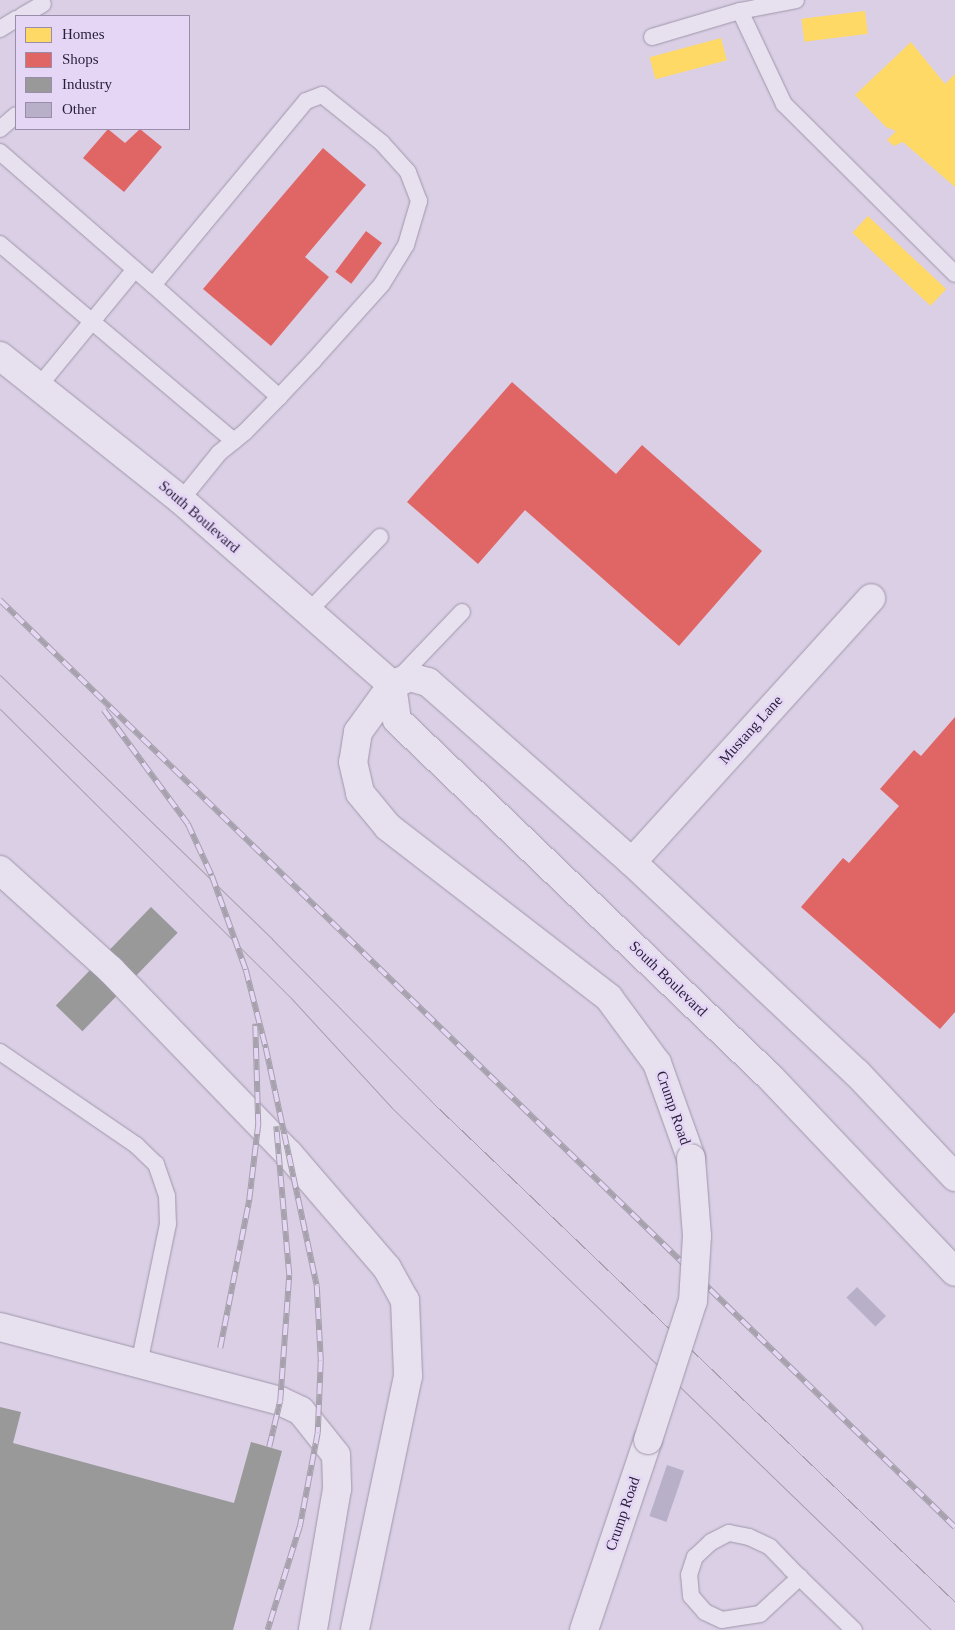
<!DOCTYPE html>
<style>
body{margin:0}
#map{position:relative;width:955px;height:1630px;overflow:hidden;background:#dacfe5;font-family:"Times New Roman",serif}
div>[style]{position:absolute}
.homes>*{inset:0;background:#ffd966;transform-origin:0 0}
.shops>*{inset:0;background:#e06666;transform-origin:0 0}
.industry>*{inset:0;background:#999;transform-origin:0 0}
.building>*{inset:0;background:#b8b0c9;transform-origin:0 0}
.roads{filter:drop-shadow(0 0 1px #a097ab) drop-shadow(0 0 1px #a097ab)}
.service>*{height:16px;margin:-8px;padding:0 8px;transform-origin:8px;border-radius:8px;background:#e7e0ee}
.minor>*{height:28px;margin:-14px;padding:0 14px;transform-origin:14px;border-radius:14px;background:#e7e0ee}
.tertiary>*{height:28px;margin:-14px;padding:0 14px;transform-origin:14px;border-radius:14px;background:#e7e0ee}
.secondary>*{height:28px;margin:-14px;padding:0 14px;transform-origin:14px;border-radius:14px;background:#e7e0ee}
.tram>*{height:1px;margin:-0.5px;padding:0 0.5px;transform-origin:0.5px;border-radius:0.5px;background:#a6a1ad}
.rail>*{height:5.5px;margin-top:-2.75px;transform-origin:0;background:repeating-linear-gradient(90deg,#e6d6f6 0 11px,#a6a1ad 0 22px);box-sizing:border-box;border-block:1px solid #a6a1ad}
.bridges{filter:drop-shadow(0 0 1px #a097ab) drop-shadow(0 0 1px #a097ab)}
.tertiary-bridge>*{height:28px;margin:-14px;padding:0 14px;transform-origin:14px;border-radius:14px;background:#e7e0ee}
span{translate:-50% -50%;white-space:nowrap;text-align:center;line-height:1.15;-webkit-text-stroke:5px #e6d6f6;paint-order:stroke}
.street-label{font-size:15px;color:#271f3a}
.legend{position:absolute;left:15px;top:15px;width:175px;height:115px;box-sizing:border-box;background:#e6d6f6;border:1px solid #9a8dab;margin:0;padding:6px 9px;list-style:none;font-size:15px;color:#271f3a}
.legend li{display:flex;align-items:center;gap:10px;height:25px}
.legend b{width:25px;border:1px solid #9a8dab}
</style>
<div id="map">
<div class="homes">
<i style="left:865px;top:11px;width:23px;height:64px;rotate:83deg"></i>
<i style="left:721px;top:38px;width:23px;height:74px;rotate:75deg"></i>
<i style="clip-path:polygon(911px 42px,945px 84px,955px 74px,955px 187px,903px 142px,894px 146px,887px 140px,896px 131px,886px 127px,855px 95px)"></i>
<i style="left:868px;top:216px;width:107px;height:23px;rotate:43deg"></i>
</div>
<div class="shops">
<i style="clip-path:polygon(108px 129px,125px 143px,140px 129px,162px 147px,124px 192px,83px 158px)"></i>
<i style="clip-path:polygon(323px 148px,366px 185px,305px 257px,329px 277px,271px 346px,203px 289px)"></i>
<i style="left:366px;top:231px;width:20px;height:51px;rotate:37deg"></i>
<i style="clip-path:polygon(512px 382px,616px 474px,642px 445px,762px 551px,679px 646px,525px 510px,478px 564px,407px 502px)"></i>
<i style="clip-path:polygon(955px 717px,955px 1012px,940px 1029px,801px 907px,843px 858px,849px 863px,899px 806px,880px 789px,914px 750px,921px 756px)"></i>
</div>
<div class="industry">
<i style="left:151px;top:907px;width:37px;height:137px;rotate:44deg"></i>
<i style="clip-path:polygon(0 1407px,21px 1412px,13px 1443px,234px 1503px,251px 1442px,282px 1451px,233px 1630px,0 1630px)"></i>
</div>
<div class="building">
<i style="left:857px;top:1287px;width:41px;height:15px;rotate:45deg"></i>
<i style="left:667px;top:1465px;width:18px;height:54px;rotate:19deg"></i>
</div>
<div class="roads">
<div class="service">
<i style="left:740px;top:11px;width:103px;rotate:64.7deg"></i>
<i style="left:784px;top:104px;width:241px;rotate:44.8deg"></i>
<i style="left:22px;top:16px;width:24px;rotate:-30deg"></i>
<i style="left:0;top:29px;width:19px;rotate:-32deg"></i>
<i style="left:652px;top:37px;width:92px;rotate:-16.5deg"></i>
<i style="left:740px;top:11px;width:57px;rotate:-11.1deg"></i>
<i style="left:0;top:129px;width:21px;rotate:-41deg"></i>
<i style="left:0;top:152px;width:203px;rotate:41deg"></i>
<i style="left:0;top:244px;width:306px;rotate:40.1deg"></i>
<i style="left:39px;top:386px;width:151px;rotate:-50.6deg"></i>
<i style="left:181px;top:500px;width:60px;rotate:-51deg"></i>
<i style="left:219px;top:453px;width:33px;rotate:-39deg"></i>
<i style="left:245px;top:432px;width:49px;rotate:-45.8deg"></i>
<i style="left:279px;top:397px;width:50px;rotate:-46.6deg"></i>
<i style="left:313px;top:361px;width:103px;rotate:-48.1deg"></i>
<i style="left:382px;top:284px;width:46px;rotate:-58.4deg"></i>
<i style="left:406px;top:245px;width:46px;rotate:-73.5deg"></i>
<i style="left:419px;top:201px;width:31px;rotate:-111deg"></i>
<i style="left:408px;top:172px;width:39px;rotate:-132deg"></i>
<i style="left:382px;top:143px;width:77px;rotate:-141.3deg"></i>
<i style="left:322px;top:95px;width:17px;rotate:159deg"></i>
<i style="left:306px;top:101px;width:239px;rotate:129.7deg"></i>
<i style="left:153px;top:285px;width:169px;rotate:41.6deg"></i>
<i style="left:308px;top:612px;width:104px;rotate:-46.2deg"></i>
<i style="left:397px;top:680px;width:94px;rotate:-46.3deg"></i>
<i style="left:0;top:1052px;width:165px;rotate:34.4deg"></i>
<i style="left:136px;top:1145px;width:28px;rotate:44deg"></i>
<i style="left:156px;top:1164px;width:34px;rotate:71deg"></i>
<i style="left:167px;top:1196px;width:28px;rotate:88deg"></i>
<i style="left:168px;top:1224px;width:143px;rotate:101.7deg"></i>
<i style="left:800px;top:1577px;width:54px;rotate:137.2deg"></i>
<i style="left:760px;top:1614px;width:38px;rotate:171deg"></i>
<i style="left:722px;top:1620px;width:19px;rotate:-155deg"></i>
<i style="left:705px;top:1612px;width:21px;rotate:-131deg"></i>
<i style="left:691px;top:1596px;width:21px;rotate:-95deg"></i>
<i style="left:689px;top:1575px;width:19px;rotate:-72deg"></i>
<i style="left:695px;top:1557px;width:22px;rotate:-43deg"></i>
<i style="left:711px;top:1542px;width:20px;rotate:-27deg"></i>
<i style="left:729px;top:1533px;width:20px;rotate:11deg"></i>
<i style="left:749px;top:1537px;width:23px;rotate:25deg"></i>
<i style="left:770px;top:1547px;width:29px;rotate:46deg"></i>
<i style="left:790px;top:1568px;width:89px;rotate:44.1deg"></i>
</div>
<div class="minor">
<i style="left:632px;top:862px;width:356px;rotate:-47.8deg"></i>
<i style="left:0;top:870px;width:149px;rotate:42deg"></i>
<i style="left:111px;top:970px;width:255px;rotate:46deg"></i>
<i style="left:288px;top:1153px;width:152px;rotate:49.3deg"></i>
<i style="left:387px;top:1268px;width:37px;rotate:61deg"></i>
<i style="left:405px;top:1300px;width:76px;rotate:87.7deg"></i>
<i style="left:408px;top:1376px;width:259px;rotate:101.8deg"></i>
<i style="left:0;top:1327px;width:290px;rotate:14.8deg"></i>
<i style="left:280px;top:1401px;width:23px;rotate:25deg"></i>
<i style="left:301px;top:1411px;width:56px;rotate:51.5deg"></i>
<i style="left:336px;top:1455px;width:34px;rotate:88deg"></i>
<i style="left:337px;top:1489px;width:143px;rotate:99.7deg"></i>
</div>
<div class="tertiary">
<i style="left:392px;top:685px;width:58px;rotate:125.9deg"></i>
<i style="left:358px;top:732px;width:30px;rotate:99deg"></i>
<i style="left:353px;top:762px;width:32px;rotate:77deg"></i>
<i style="left:360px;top:793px;width:44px;rotate:50.5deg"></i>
<i style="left:388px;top:827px;width:279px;rotate:37.7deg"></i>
<i style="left:609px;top:998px;width:81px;rotate:53.6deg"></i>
<i style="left:657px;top:1063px;width:101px;rotate:70.3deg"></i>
<i style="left:584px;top:1630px;width:200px;rotate:-71.4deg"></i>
</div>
<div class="secondary">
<i style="left:0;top:356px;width:231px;rotate:38.5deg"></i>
<i style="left:181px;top:500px;width:281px;rotate:41.2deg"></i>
<i style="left:392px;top:685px;width:35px;rotate:82deg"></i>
<i style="left:397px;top:720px;width:518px;rotate:43.75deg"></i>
<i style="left:771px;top:1078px;width:267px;rotate:46.5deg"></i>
<i style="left:392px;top:685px;width:20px;rotate:-24deg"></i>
<i style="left:410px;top:677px;width:19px;rotate:16deg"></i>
<i style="left:428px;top:682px;width:272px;rotate:41.4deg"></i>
<i style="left:632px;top:862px;width:308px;rotate:43.2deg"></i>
<i style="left:857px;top:1073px;width:143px;rotate:46.7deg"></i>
</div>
</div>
<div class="tram">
<i style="left:0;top:675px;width:379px;rotate:44.1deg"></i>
<i style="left:272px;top:939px;width:228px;rotate:45.5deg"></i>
<i style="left:432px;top:1102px;width:724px;rotate:43.71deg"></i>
<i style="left:0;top:709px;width:410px;rotate:44.8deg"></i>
<i style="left:291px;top:998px;width:149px;rotate:47.4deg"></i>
<i style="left:392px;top:1108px;width:750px;rotate:44.08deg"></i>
</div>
<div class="rail">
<i style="left:0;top:600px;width:1331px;rotate:44.15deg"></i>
<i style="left:104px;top:710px;width:142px;rotate:53.6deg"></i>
<i style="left:188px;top:824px;width:57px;rotate:65.2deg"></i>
<i style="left:212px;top:876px;width:100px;rotate:70.1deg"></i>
<i style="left:246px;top:970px;width:81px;rotate:75.6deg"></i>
<i style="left:266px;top:1048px;width:243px;rotate:77.9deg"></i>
<i style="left:317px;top:1286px;width:75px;rotate:86.9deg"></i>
<i style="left:321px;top:1361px;width:72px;rotate:92.4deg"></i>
<i style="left:318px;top:1433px;width:96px;rotate:100.8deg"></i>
<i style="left:300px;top:1527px;width:108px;rotate:107.3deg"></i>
<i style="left:220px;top:1348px;width:151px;rotate:-78.9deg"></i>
<i style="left:249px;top:1200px;width:76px;rotate:-83.2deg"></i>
<i style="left:258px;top:1125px;width:101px;rotate:-91.7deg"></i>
<i style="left:269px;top:1447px;width:47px;rotate:-76.6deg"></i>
<i style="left:280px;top:1401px;width:126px;rotate:-85.9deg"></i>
<i style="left:289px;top:1275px;width:149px;rotate:-95deg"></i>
</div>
<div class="bridges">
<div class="tertiary-bridge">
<i style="left:648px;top:1440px;width:146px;rotate:-72.1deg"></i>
<i style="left:693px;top:1301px;width:65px;rotate:-86.5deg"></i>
<i style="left:697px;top:1236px;width:78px;rotate:-94.4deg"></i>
</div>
</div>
<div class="street-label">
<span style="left:199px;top:517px;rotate:41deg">South Boulevard</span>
<span style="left:751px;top:730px;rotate:-48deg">Mustang Lane</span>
<span style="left:668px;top:979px;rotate:44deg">South Boulevard</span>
<span style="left:673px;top:1108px;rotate:71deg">Crump Road</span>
<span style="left:623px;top:1514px;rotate:-71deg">Crump Road</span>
</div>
<ul class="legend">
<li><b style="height:14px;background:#ffd966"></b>Homes</li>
<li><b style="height:14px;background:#e06666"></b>Shops</li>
<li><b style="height:14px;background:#999"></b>Industry</li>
<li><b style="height:14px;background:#b8b0c9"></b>Other</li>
</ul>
</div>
